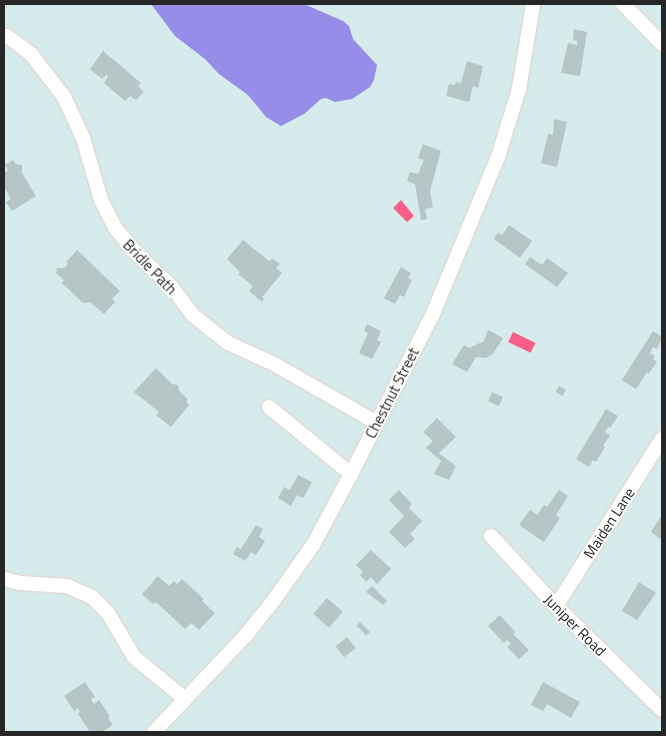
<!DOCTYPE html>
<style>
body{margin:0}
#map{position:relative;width:666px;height:736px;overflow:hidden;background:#d6ebeb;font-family:"Titillium Web",sans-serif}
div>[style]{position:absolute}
.green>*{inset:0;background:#978ce8}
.water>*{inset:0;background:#f95d88;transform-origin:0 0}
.building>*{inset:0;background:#b6c5c6;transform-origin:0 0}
.roads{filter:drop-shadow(0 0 1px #e2d1cb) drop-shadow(0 0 1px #e2d1cb)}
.minor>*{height:14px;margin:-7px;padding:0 7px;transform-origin:7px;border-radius:7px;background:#fff}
span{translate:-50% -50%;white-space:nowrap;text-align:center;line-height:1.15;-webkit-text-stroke:4px #fff;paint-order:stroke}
.street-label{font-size:15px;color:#272727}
.frame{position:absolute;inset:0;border:5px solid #272727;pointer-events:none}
</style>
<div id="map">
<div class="green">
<i style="clip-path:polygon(151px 4px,304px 4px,343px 21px,349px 26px,353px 39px,377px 65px,374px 80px,370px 87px,352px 99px,335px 102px,326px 98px,321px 99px,304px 114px,281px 126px,266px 117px,248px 95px,219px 74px,205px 59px,175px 36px)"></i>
</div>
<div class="water">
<i style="clip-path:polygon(401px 200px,414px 216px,407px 222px,393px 208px)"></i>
<i style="left:513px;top:332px;width:25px;height:11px;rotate:26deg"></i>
</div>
<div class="building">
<i style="clip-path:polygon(574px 29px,587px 32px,580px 76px,561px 73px,568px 43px,577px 45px,577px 41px,573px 40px)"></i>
<i style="clip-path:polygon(103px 51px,141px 83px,138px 86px,144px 92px,136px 100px,130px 96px,125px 101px,104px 83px,108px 77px,106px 75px,102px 79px,90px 69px)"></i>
<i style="clip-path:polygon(467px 61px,483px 66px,478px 88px,473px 86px,469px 102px,446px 96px,449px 84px,455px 85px,456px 82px,461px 83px)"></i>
<i style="clip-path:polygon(554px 119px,567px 122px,557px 167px,541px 163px,548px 134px,553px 135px)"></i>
<i style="clip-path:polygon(423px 144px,441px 151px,430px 191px,433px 207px,425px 209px,427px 219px,421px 220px,415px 184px,407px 181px,410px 172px,418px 174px,424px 160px,418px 158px)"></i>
<i style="clip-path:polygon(13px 160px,16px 164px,22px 165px,22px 173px,36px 196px,12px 211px,6px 202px,11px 199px,4px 187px,4px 173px,8px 170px,5px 165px)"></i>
<i style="clip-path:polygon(509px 225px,532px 241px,520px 258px,494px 239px,498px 232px,502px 235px)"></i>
<i style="clip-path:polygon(243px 240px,269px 261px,272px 258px,280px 264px,276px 268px,282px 273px,262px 297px,264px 299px,262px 302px,249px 291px,253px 286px,238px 274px,240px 272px,227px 259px)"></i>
<i style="clip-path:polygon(77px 250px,120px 291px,112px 299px,115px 302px,104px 314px,90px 302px,83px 303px,62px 283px,64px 280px,56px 273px,57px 268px,64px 268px,68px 264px,66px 262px)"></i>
<i style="clip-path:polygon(530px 257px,542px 265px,547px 258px,568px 273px,557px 287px,525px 264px)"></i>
<i style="clip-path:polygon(401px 267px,411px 273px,408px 278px,412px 280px,404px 297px,400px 295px,395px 304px,384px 298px)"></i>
<i style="clip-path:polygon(367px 324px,381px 331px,377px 340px,381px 342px,372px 359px,359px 353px,368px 333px,364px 331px)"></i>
<i style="clip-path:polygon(488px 330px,503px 338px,493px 354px,486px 358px,476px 357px,467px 372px,452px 364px,464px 345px,469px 348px,484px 341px)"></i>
<i style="clip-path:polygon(653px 331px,662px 337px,657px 349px,653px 347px,650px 353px,655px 356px,653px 359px,657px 362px,649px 373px,647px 372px,636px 389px,622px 380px)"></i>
<i style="clip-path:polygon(156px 368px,172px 384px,178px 385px,179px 391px,188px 399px,186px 402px,189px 405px,171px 427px,156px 415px,159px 412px,134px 392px)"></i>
<i style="left:559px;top:386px;width:8px;height:7px;rotate:30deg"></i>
<i style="left:492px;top:392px;width:12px;height:10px;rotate:24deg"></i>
<i style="clip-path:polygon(606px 409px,618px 416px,610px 428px,608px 427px,605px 432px,610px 435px,603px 446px,605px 447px,596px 462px,593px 460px,589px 467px,576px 459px)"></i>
<i style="clip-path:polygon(437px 418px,456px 437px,439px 453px,456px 466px,449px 480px,434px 474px,441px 461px,426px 448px,433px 441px,423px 432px)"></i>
<i style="clip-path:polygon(298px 475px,312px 482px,303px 498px,297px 495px,291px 506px,278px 498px,284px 487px,290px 490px)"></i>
<i style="clip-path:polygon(399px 490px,412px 504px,409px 508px,422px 521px,410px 534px,415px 539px,405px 548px,389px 532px,404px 516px,389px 500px)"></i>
<i style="clip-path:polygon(559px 490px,568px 496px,556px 515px,560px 518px,544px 542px,519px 525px,530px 510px,537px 515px,544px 505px,547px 507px)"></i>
<i style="clip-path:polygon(662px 515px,662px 540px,651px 532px)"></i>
<i style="clip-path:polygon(256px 525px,263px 529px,259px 537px,265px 541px,256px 555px,251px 552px,245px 561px,233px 554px,237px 547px,241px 549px)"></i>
<i style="clip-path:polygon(371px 550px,391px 569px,377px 584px,371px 577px,366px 582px,360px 575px,363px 572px,356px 565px)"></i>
<i style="clip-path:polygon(158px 576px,169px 586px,174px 581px,177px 584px,182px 579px,204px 599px,202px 601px,215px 613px,199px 630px,191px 623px,185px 629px,156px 602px,153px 604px,142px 594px)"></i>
<i style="clip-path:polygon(639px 582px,656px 593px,637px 620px,622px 611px)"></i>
<i style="clip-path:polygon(372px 586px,387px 601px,383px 605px,366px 592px)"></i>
<i style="left:327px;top:598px;width:21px;height:21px;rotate:41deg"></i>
<i style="clip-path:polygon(500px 615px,515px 632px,513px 634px,529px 650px,519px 659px,507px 647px,511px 644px,507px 640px,504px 643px,488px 626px)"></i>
<i style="left:360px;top:622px;width:14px;height:5px;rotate:45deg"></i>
<i style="left:347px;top:637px;width:14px;height:15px;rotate:51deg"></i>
<i style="clip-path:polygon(85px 682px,95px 697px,91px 699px,94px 704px,99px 700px,110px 716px,108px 718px,113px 725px,102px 732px,90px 732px,78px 714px,80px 712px,78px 708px,74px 711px,64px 696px)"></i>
<i style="clip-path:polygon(543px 682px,580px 702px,571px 718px,547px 704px,543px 711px,531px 705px)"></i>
</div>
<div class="roads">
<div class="minor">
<i style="left:623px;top:4px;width:56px;rotate:45.7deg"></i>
<i style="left:7px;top:36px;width:30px;rotate:37deg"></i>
<i style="left:31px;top:54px;width:54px;rotate:52.5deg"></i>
<i style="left:64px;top:97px;width:45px;rotate:65.1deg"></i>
<i style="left:83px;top:138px;width:65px;rotate:73.8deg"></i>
<i style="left:101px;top:200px;width:33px;rotate:63deg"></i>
<i style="left:116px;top:229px;width:34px;rotate:50deg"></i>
<i style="left:138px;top:255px;width:45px;rotate:43.2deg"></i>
<i style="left:171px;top:286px;width:38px;rotate:53deg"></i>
<i style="left:194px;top:316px;width:43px;rotate:38.5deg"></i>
<i style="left:228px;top:343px;width:51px;rotate:24.5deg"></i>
<i style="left:274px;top:364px;width:119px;rotate:29.8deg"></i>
<i style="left:269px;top:407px;width:106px;rotate:39.3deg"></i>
<i style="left:491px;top:536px;width:96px;rotate:47.1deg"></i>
<i style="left:556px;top:606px;width:148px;rotate:44.5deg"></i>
<i style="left:4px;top:579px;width:16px;rotate:14deg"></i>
<i style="left:20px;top:583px;width:47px;rotate:3.7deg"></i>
<i style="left:67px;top:586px;width:27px;rotate:24deg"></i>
<i style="left:92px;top:597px;width:23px;rotate:45deg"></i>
<i style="left:108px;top:613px;width:51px;rotate:59.4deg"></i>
<i style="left:134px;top:657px;width:66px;rotate:39.5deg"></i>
<i style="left:556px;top:606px;width:198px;rotate:-57.6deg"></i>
<i style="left:154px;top:732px;width:134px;rotate:-46.5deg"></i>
<i style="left:246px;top:635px;width:45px;rotate:-51.3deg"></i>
<i style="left:274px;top:600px;width:67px;rotate:-54.7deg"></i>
<i style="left:313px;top:545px;width:81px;rotate:-61.8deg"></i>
<i style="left:351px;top:474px;width:178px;rotate:-62.9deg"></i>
<i style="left:432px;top:316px;width:172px;rotate:-67.5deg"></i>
<i style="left:498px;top:157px;width:71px;rotate:-72.8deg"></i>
<i style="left:519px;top:89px;width:86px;rotate:-80.6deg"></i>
</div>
</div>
<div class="street-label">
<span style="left:150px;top:267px;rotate:46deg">Bridle Path</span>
<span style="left:392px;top:393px;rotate:-63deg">Chestnut Street</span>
<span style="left:609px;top:523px;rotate:-57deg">Maiden Lane</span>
<span style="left:575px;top:625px;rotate:45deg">Juniper Road</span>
</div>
<div class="frame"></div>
</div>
